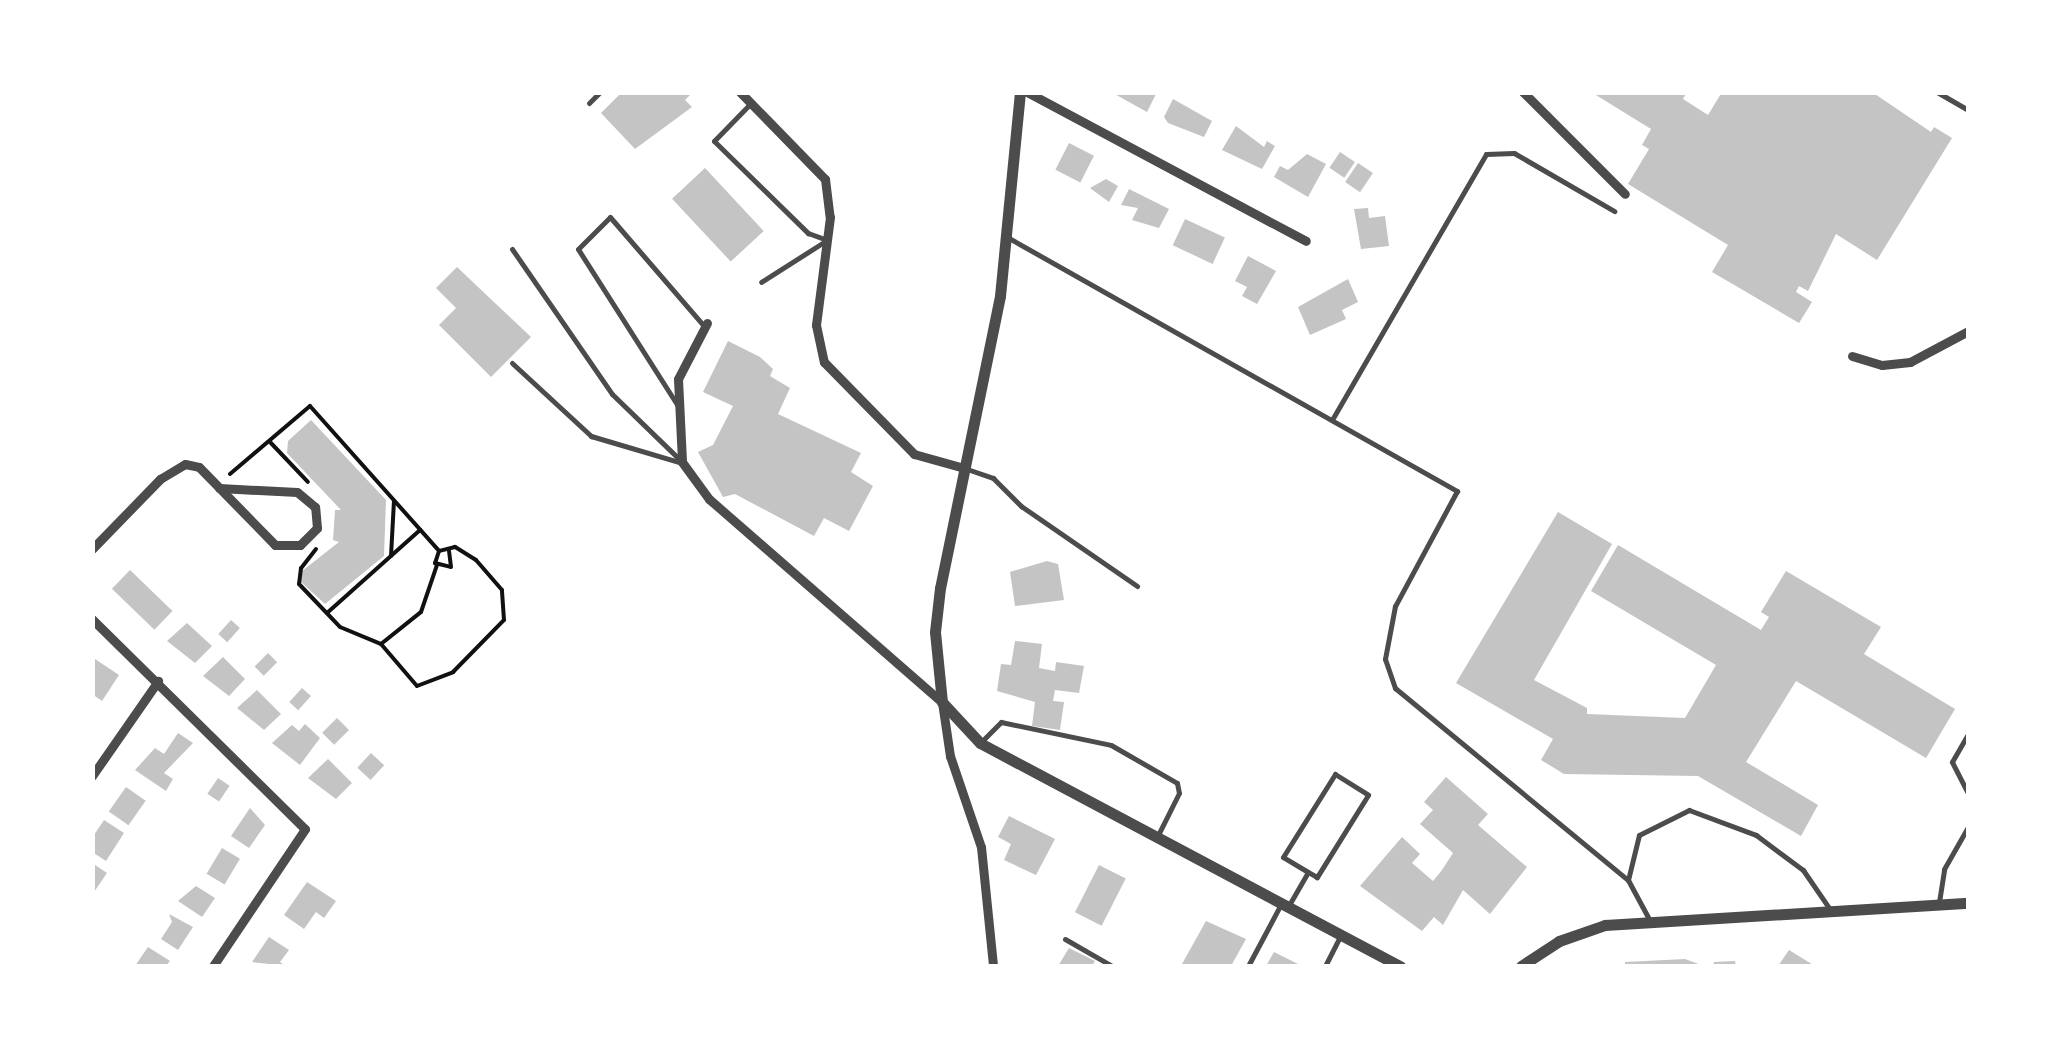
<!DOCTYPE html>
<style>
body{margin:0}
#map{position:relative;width:2061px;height:1059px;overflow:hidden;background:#fff;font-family:"DejaVu Sans",sans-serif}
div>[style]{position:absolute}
.building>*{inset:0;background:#c4c4c4;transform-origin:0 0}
.path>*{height:4px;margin:-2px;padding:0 2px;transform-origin:2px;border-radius:2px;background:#111}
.service>*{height:5px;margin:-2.5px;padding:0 2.5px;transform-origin:2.5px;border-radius:2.5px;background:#4c4c4c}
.minor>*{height:9px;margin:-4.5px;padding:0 4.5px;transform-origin:4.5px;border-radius:4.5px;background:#4c4c4c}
.tertiary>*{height:11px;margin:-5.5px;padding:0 5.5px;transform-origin:5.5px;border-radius:5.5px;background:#4c4c4c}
span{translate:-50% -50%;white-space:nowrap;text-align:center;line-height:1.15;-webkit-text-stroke:8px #fff;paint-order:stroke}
.frame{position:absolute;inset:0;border:95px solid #fff;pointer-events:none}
</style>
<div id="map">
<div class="building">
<i style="clip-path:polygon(622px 92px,693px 92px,685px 100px,692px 107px,635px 149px,601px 113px)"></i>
<i style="clip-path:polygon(1111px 92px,1157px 92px,1147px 112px)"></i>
<i style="clip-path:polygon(1591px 92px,1687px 92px,1683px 99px,1708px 115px,1722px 92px,1872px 92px,1931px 132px,1934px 127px,1952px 138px,1877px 260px,1836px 234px,1808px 291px,1799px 286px,1796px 292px,1812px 302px,1799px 323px,1712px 272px,1728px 245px,1628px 184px,1649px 149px,1642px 145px,1651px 129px)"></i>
<i style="clip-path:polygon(1173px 99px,1212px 121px,1204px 137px,1168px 123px,1164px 117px)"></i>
<i style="clip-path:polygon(1236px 126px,1264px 147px,1267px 141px,1275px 146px,1262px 169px,1222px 150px)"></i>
<i style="left:1069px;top:143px;width:28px;height:30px;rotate:27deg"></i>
<i style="left:1340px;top:152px;width:18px;height:19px;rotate:34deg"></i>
<i style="clip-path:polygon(1307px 154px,1326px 164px,1308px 197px,1274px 177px,1280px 166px,1288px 170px)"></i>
<i style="left:1358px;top:163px;width:18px;height:23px;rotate:34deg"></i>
<i style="left:705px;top:168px;width:86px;height:45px;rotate:47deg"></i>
<i style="clip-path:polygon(1106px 179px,1118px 186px,1109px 202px,1090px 188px)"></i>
<i style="clip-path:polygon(1129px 189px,1169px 209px,1159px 228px,1132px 220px,1138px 208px,1121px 205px)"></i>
<i style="clip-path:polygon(1368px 208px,1369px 218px,1385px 216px,1389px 246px,1361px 249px,1354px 209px)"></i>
<i style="left:1185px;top:219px;width:44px;height:29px;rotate:25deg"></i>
<i style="clip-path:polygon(1248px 256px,1276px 271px,1257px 304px,1242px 296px,1247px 287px,1235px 281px)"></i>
<i style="clip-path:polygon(457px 267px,531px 337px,491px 377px,439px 325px,456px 308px,436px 288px)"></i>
<i style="clip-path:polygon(1348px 279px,1358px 302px,1342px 310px,1346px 319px,1310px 335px,1298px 307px)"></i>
<i style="clip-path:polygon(728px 341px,760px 357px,773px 369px,770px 376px,790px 388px,778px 414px,861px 453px,851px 472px,873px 486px,849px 531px,824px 518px,814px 536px,735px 494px,723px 497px,698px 452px,713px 445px,733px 406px,703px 392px)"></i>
<i style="clip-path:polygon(311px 420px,386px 500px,384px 556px,325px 604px,301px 582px,302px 571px,339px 542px,333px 540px,335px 510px,341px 510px,287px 453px,288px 441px)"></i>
<i style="clip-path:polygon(1558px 512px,1612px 544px,1534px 680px,1587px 708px,1587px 714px,1685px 718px,1716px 665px,1591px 591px,1618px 545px,1761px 630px,1769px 617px,1761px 612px,1786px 571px,1881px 627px,1864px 654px,1955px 709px,1926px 758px,1796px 681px,1746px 762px,1818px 805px,1801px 836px,1698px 776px,1564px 774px,1541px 760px,1553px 739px,1456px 683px)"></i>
<i style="clip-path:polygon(1047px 561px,1058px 564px,1064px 600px,1015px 606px,1010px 572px)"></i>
<i style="left:130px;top:570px;width:59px;height:26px;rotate:44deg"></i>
<i style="left:231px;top:620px;width:12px;height:19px;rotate:42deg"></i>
<i style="clip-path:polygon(187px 623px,212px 646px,195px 663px,167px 641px)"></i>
<i style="clip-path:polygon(1015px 641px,1042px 644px,1039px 668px,1055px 671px,1056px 662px,1084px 666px,1079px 693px,1055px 690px,1053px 701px,1064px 702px,1060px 730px,1032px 726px,1035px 702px,997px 691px,1001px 664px,1011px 665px)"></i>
<i style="left:268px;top:653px;width:13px;height:19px;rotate:45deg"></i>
<i style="clip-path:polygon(92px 657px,119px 675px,102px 701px,92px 694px)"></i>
<i style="clip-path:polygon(223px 657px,245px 679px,229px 696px,203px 676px)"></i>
<i style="left:302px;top:688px;width:12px;height:19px;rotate:42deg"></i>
<i style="clip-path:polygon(257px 690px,281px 714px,264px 730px,237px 708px)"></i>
<i style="left:337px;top:718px;width:17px;height:21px;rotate:45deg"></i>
<i style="clip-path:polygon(305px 724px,320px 738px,300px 765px,272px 743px,292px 725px,299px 731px)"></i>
<i style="clip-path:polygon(178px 733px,193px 743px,164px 773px,173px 779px,166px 791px,135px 770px,155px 748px,164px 754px)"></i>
<i style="left:371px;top:753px;width:18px;height:20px;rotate:43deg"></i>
<i style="clip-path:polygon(328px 759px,352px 783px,336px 799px,308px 778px)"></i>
<i style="clip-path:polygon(1446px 777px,1488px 814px,1478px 825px,1527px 867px,1490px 914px,1463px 890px,1443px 925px,1434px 917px,1422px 931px,1360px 886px,1402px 837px,1420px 854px,1412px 863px,1433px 881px,1442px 870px,1453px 853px,1420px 824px,1433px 810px,1424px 802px)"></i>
<i style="left:218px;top:778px;width:14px;height:19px;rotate:34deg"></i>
<i style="left:126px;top:787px;width:24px;height:30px;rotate:35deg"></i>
<i style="clip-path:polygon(250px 808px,265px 825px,249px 848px,231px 836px)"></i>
<i style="clip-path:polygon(1009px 816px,1055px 839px,1036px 875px,1004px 860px,1011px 844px,998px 837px)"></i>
<i style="clip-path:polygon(104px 820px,124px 833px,106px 861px,92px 852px,92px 838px)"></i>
<i style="left:222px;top:848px;width:21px;height:30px;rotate:31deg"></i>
<i style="clip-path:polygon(92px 863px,107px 873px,92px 895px)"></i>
<i style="left:1099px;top:865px;width:30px;height:53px;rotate:27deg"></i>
<i style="clip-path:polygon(307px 882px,336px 901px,324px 918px,316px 912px,304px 929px,284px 915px)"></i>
<i style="clip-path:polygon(196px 886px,215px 898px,202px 917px,178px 901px)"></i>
<i style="clip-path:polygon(169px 914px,193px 927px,178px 950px,161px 939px,172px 922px)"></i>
<i style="clip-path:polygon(1206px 921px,1246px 939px,1231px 966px,1182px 964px)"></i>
<i style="clip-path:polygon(269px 937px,289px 950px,280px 962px,286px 966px,252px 962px)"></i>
<i style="clip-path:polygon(148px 947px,170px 961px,166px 966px,135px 966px)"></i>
<i style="clip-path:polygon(1069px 948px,1095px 961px,1092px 966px,1058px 966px)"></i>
<i style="clip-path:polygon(1789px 950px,1815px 966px,1778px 966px)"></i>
<i style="clip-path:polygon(1274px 952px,1302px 966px,1266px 966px)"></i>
<i style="clip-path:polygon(1685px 959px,1704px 966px,1625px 966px,1625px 962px)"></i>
<i style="clip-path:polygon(1735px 961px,1736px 966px,1713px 966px,1714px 962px)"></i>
</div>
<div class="path">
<i style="left:270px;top:442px;width:55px;rotate:46.5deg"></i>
<i style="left:230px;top:474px;width:105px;rotate:-40.4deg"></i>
<i style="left:310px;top:406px;width:194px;rotate:48.3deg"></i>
<i style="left:316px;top:549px;width:24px;rotate:128deg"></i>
<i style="left:301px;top:568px;width:16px;rotate:97deg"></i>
<i style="left:299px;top:584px;width:59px;rotate:46.4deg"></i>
<i style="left:340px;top:627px;width:44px;rotate:22.5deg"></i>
<i style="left:381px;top:644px;width:55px;rotate:49.4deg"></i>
<i style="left:417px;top:686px;width:39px;rotate:-21deg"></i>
<i style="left:453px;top:672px;width:73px;rotate:-45.6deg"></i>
<i style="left:504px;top:620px;width:30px;rotate:-94deg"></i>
<i style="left:502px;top:590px;width:40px;rotate:-131deg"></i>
<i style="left:476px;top:560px;width:25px;rotate:-148deg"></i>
<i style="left:455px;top:547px;width:16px;rotate:166deg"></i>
<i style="left:439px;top:551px;width:13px;rotate:108deg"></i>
<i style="left:435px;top:563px;width:16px;rotate:14deg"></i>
<i style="left:451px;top:567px;width:16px;rotate:-97deg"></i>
<i style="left:391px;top:556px;width:55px;rotate:-86.9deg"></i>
<i style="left:327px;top:613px;width:125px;rotate:-41.7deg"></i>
<i style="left:381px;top:644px;width:51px;rotate:-38.7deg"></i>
<i style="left:421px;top:612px;width:50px;rotate:-71.2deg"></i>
</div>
<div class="service">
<i style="left:1937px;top:92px;width:36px;rotate:30deg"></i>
<i style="left:589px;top:103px;width:16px;rotate:-45deg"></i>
<i style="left:749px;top:105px;width:50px;rotate:134.2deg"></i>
<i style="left:714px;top:141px;width:132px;rotate:44.4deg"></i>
<i style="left:808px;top:233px;width:20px;rotate:20deg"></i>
<i style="left:827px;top:240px;width:78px;rotate:147.5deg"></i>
<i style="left:1007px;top:237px;width:517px;rotate:29.44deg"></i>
<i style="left:1457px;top:491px;width:131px;rotate:118.3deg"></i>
<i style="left:1395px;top:606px;width:54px;rotate:100.7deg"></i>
<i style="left:1385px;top:659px;width:31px;rotate:71deg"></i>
<i style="left:1395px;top:688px;width:302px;rotate:39.5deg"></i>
<i style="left:1628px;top:880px;width:44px;rotate:61.7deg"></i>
<i style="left:512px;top:249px;width:176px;rotate:55.4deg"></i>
<i style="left:612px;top:394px;width:95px;rotate:44.1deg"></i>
<i style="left:512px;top:363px;width:108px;rotate:42.7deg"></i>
<i style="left:591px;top:436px;width:92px;rotate:16.5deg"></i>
<i style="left:678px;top:406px;width:186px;rotate:-122.5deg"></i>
<i style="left:578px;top:249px;width:45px;rotate:-45deg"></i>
<i style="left:610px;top:217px;width:145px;rotate:49.2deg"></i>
<i style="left:1333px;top:418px;width:305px;rotate:-59.9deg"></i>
<i style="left:1486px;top:154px;width:28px;rotate:-2deg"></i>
<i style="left:1514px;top:153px;width:116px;rotate:30.1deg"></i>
<i style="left:967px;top:469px;width:28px;rotate:19deg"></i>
<i style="left:993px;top:478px;width:40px;rotate:45deg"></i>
<i style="left:1021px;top:506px;width:141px;rotate:34.6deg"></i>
<i style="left:1968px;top:734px;width:32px;rotate:120deg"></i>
<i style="left:1952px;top:762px;width:35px;rotate:63deg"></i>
<i style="left:980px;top:743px;width:30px;rotate:-45deg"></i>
<i style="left:1001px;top:722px;width:112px;rotate:11.8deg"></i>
<i style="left:1111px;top:745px;width:76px;rotate:29.9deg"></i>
<i style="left:1177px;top:783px;width:10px;rotate:79deg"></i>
<i style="left:1179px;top:793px;width:49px;rotate:116.6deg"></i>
<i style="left:1628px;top:880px;width:46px;rotate:-76.3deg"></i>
<i style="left:1639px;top:835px;width:56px;rotate:-26.6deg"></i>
<i style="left:1689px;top:810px;width:72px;rotate:20.5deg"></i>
<i style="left:1756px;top:835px;width:59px;rotate:36.7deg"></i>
<i style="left:1803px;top:870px;width:46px;rotate:55.6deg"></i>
<i style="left:1939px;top:902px;width:33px;rotate:-81deg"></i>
<i style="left:1944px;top:869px;width:48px;rotate:-60.3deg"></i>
<i style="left:1289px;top:905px;width:38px;rotate:-60deg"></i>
<i style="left:1308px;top:872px;width:29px;rotate:-149deg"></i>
<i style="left:1283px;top:857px;width:98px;rotate:-57.9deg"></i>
<i style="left:1335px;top:774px;width:39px;rotate:32deg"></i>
<i style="left:1368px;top:795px;width:97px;rotate:121.9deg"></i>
<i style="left:1317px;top:877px;width:10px;rotate:-151deg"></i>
<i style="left:1065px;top:939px;width:54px;rotate:29.9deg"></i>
<i style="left:1248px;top:966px;width:70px;rotate:-62deg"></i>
<i style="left:1325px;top:966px;width:34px;rotate:-63deg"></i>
</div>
<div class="minor">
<i style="left:740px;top:92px;width:122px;rotate:45.7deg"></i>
<i style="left:825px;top:179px;width:38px;rotate:83deg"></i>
<i style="left:830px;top:217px;width:109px;rotate:97.4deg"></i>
<i style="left:816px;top:325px;width:38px;rotate:78deg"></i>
<i style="left:824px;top:362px;width:129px;rotate:45.6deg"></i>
<i style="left:914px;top:454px;width:52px;rotate:15.6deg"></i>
<i style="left:1027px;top:92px;width:316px;rotate:28.1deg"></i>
<i style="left:1523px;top:92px;width:144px;rotate:45deg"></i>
<i style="left:707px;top:323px;width:63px;rotate:117.4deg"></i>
<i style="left:678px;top:379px;width:83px;rotate:87.2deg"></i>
<i style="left:682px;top:462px;width:46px;rotate:53.9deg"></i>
<i style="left:709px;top:499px;width:309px;rotate:41.1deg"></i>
<i style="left:942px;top:702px;width:55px;rotate:81.6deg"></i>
<i style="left:950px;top:756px;width:96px;rotate:71.2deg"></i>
<i style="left:981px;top:847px;width:120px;rotate:84.2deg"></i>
<i style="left:1852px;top:356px;width:31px;rotate:17deg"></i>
<i style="left:1882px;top:365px;width:28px;rotate:-6deg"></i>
<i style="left:1910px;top:362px;width:66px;rotate:-28.1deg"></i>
<i style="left:92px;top:549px;width:98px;rotate:-45.8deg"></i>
<i style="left:160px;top:479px;width:29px;rotate:-31deg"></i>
<i style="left:185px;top:464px;width:14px;rotate:12deg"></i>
<i style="left:199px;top:467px;width:109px;rotate:45.7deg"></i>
<i style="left:275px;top:545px;width:25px"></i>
<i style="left:300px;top:545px;width:24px;rotate:-45deg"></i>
<i style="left:317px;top:528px;width:21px;rotate:-95deg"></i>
<i style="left:315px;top:507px;width:23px;rotate:-140deg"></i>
<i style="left:297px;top:492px;width:78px;rotate:-177.1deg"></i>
<i style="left:92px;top:619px;width:299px;rotate:44.6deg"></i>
<i style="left:305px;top:829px;width:165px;rotate:123.9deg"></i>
<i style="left:92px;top:776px;width:116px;rotate:-55.2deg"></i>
</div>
<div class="tertiary">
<i style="left:1020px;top:92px;width:205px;rotate:95.6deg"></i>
<i style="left:1000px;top:296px;width:298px;rotate:101.6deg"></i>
<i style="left:940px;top:588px;width:44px;rotate:96.5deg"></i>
<i style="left:935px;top:632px;width:70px;rotate:84.3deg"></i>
<i style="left:942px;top:702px;width:56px;rotate:47.2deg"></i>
<i style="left:980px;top:743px;width:476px;rotate:28deg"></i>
<i style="left:1521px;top:966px;width:45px;rotate:-33.3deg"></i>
<i style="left:1559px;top:941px;width:49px;rotate:-19.2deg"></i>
<i style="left:1605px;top:925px;width:364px;rotate:-3.5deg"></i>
</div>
<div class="frame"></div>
</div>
